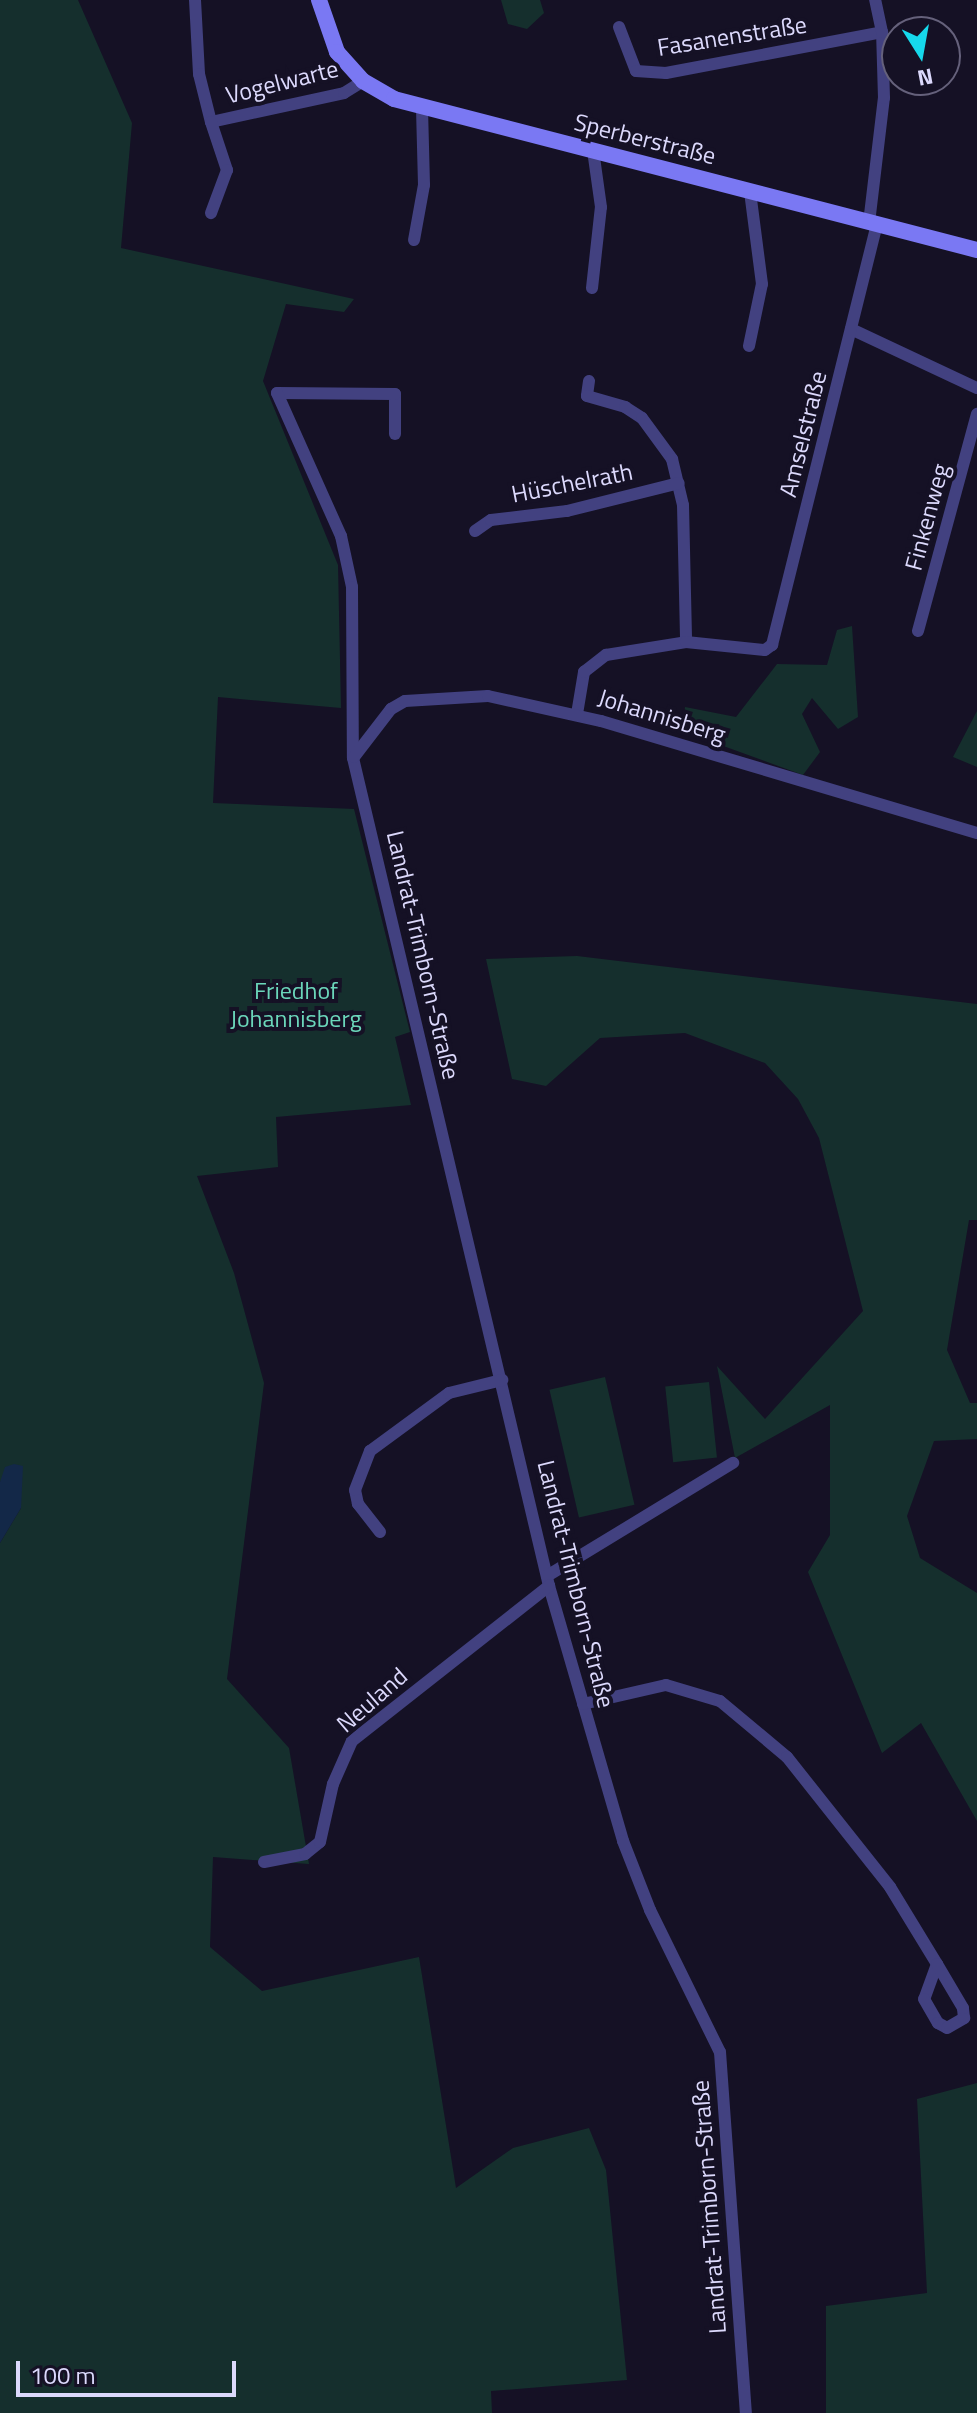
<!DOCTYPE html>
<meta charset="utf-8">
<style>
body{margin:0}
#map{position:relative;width:977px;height:2413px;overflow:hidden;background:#151125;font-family:"Titillium Web",sans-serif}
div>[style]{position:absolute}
.green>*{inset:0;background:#152f2d;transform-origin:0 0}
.water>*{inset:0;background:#132848}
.street>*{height:12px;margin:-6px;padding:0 6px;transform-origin:6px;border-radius:6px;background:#424180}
.secondary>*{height:16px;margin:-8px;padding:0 8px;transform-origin:8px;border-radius:8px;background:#7a78f3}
span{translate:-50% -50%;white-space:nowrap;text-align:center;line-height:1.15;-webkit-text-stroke:8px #151125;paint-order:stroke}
.street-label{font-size:24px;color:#dcd9fc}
.park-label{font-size:24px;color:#6bd6ba}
.north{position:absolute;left:881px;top:16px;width:80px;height:80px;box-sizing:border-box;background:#151125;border:2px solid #65617b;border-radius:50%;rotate:169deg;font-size:22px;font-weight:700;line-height:32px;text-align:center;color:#dcd9fc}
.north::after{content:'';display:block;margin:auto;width:28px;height:36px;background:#16d8eb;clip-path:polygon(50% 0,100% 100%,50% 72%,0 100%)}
.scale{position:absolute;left:16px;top:2361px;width:220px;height:36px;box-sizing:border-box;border:4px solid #dcd9fc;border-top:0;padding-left:10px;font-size:24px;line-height:28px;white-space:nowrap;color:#dcd9fc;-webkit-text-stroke:6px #151125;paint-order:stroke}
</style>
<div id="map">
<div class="green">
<i style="clip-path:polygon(0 0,78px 0,132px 123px,121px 248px,354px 299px,344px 312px,286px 304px,263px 381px,338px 565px,341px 708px,218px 697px,213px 803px,354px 809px,410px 1032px,395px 1037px,411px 1105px,276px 1117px,278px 1167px,197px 1176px,234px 1273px,264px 1383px,227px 1679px,289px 1748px,309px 1864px,213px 1857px,210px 1947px,262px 1991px,419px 1957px,456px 2188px,513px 2148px,589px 2128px,606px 2170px,627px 2380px,491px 2391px,492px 2413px,0 2413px,0 1543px,21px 1508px,5px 1475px,0 1482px)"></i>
<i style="clip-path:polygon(501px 0,540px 0,544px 13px,527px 29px,508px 24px)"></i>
<i style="clip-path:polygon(852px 626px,858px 717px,838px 729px,812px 698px,802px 714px,820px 752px,803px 775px,682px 731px,685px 707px,736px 717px,777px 664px,827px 665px,837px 630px)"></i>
<i style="clip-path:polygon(977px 711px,977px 767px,953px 757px)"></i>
<i style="clip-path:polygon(577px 956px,977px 1004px,977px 1220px,969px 1220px,947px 1350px,970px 1403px,977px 1403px,977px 1439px,934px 1441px,907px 1516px,920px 1558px,977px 1593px,977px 1821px,921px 1723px,882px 1753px,808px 1572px,830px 1535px,830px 1405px,735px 1458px,717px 1366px,765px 1419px,863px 1311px,819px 1138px,798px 1099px,765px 1063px,685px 1033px,600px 1038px,546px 1086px,512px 1079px,486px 959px)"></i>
<i style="left:605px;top:1377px;width:131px;height:57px;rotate:77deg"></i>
<i style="left:709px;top:1382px;width:76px;height:44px;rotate:84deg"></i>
<i style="clip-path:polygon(977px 2083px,977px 2413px,826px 2413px,826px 2306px,927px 2293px,917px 2099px)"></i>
</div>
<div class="water">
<i style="clip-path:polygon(14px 1464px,23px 1466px,21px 1508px,0 1543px,0 1482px,5px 1467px)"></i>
</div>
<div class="street">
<i style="left:195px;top:0;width:74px;rotate:86.9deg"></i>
<i style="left:199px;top:74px;width:49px;rotate:76deg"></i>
<i style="left:211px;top:122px;width:136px;rotate:-12.3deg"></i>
<i style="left:344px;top:93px;width:22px;rotate:-32deg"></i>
<i style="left:619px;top:27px;width:47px;rotate:68.9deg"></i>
<i style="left:636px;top:71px;width:30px;rotate:4deg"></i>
<i style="left:666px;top:73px;width:220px;rotate:-10.7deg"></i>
<i style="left:211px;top:122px;width:51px;rotate:71.6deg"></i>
<i style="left:227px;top:170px;width:46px;rotate:110.4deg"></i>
<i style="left:869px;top:223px;width:126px;rotate:-83.2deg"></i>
<i style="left:884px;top:98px;width:66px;rotate:-91.7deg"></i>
<i style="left:882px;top:32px;width:33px;rotate:-102deg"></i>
<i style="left:414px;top:240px;width:56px;rotate:-79.7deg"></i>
<i style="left:424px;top:185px;width:77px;rotate:-91.5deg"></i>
<i style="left:592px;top:288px;width:81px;rotate:-83.7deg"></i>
<i style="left:601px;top:207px;width:58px;rotate:-98deg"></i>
<i style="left:851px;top:329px;width:139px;rotate:25.1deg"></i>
<i style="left:749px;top:346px;width:63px;rotate:-78.2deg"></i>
<i style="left:762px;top:284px;width:93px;rotate:-97.4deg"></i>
<i style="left:589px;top:381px;width:15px;rotate:98deg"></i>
<i style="left:587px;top:396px;width:40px;rotate:16deg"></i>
<i style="left:625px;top:407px;width:20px;rotate:33deg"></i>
<i style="left:642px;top:418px;width:51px;rotate:53.8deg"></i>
<i style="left:672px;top:459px;width:47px;rotate:76.6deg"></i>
<i style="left:683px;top:505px;width:137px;rotate:88.7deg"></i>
<i style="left:395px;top:434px;width:40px;rotate:-90deg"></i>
<i style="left:395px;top:394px;width:118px;rotate:-179.5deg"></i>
<i style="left:277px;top:393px;width:157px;rotate:65.9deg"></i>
<i style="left:341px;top:536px;width:52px;rotate:77.8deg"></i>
<i style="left:352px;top:587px;width:171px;rotate:89.7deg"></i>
<i style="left:353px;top:758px;width:851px;rotate:76.68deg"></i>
<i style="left:549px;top:1586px;width:266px;rotate:73.8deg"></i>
<i style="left:623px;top:1841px;width:74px;rotate:68.6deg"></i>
<i style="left:650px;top:1910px;width:158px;rotate:63.8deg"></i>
<i style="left:720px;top:2052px;width:362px;rotate:85.9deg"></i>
<i style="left:475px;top:531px;width:19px;rotate:-35deg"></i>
<i style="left:491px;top:520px;width:77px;rotate:-6.8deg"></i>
<i style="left:567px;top:511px;width:115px;rotate:-14deg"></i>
<i style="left:918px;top:631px;width:225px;rotate:-74.8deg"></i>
<i style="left:577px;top:714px;width:43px;rotate:-80.5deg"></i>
<i style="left:584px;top:672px;width:28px;rotate:-38deg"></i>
<i style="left:606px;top:655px;width:81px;rotate:-9.2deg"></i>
<i style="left:686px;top:642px;width:79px;rotate:5.8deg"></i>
<i style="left:765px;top:650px;width:9px;rotate:-36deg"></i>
<i style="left:772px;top:645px;width:433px;rotate:-76deg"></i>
<i style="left:354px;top:757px;width:61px;rotate:-52.4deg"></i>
<i style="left:391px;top:709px;width:16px;rotate:-30deg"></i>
<i style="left:405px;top:701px;width:83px;rotate:-3.4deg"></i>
<i style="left:488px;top:696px;width:116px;rotate:12.5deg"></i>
<i style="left:601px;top:721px;width:392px;rotate:16.6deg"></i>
<i style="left:380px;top:1532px;width:36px;rotate:-128deg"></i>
<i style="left:358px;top:1504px;width:14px;rotate:-102deg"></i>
<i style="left:355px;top:1490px;width:42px;rotate:-69deg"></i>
<i style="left:370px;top:1451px;width:98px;rotate:-36.3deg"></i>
<i style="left:449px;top:1393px;width:55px;rotate:-13.8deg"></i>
<i style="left:547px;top:1576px;width:218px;rotate:-31.3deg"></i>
<i style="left:583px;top:1704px;width:85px;rotate:-12.9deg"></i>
<i style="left:666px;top:1685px;width:56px;rotate:16.5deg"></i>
<i style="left:720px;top:1701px;width:87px;rotate:39.9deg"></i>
<i style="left:787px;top:1757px;width:166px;rotate:51.6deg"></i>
<i style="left:890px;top:1887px;width:90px;rotate:58.6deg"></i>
<i style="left:937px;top:1964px;width:37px;rotate:110deg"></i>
<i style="left:924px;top:1999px;width:28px;rotate:60deg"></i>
<i style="left:938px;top:2023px;width:10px;rotate:29deg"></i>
<i style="left:947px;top:2028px;width:20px;rotate:-30deg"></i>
<i style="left:964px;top:2018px;width:10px;rotate:-96deg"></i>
<i style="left:963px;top:2008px;width:51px;rotate:-120.6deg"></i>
<i style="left:264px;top:1862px;width:42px;rotate:-11deg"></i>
<i style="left:305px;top:1854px;width:19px;rotate:-39deg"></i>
<i style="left:320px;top:1842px;width:59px;rotate:-77.4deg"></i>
<i style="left:333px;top:1784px;width:47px;rotate:-66.2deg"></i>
<i style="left:352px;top:1741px;width:251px;rotate:-38.2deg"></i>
</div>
<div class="secondary">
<i style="left:319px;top:0;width:55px;rotate:70.9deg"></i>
<i style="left:337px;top:52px;width:39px;rotate:48deg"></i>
<i style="left:363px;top:81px;width:36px;rotate:30deg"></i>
<i style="left:394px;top:99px;width:602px;rotate:14.52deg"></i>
</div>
<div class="street-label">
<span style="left:732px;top:36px;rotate:-9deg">Fasanenstraße</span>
<span style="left:282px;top:82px;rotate:-14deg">Vogelwarte</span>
<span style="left:645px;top:139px;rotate:14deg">Sperberstraße</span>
<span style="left:803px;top:434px;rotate:-76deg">Amselstraße</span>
<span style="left:572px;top:483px;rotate:-11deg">Hüschelrath</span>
<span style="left:927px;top:517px;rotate:-75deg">Finkenweg</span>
<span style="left:662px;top:716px;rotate:17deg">Johannisberg</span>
<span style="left:423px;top:955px;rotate:77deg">Landrat-Trimborn-Straße</span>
<span style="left:576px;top:1584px;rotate:76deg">Landrat-Trimborn-Straße</span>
<span style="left:372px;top:1700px;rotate:-41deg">Neuland</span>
<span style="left:709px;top:2207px;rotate:-94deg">Landrat-Trimborn-Straße</span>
</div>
<div class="park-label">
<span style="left:296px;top:1005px">Friedhof<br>Johannisberg</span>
</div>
<div class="north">N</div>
<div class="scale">100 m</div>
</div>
